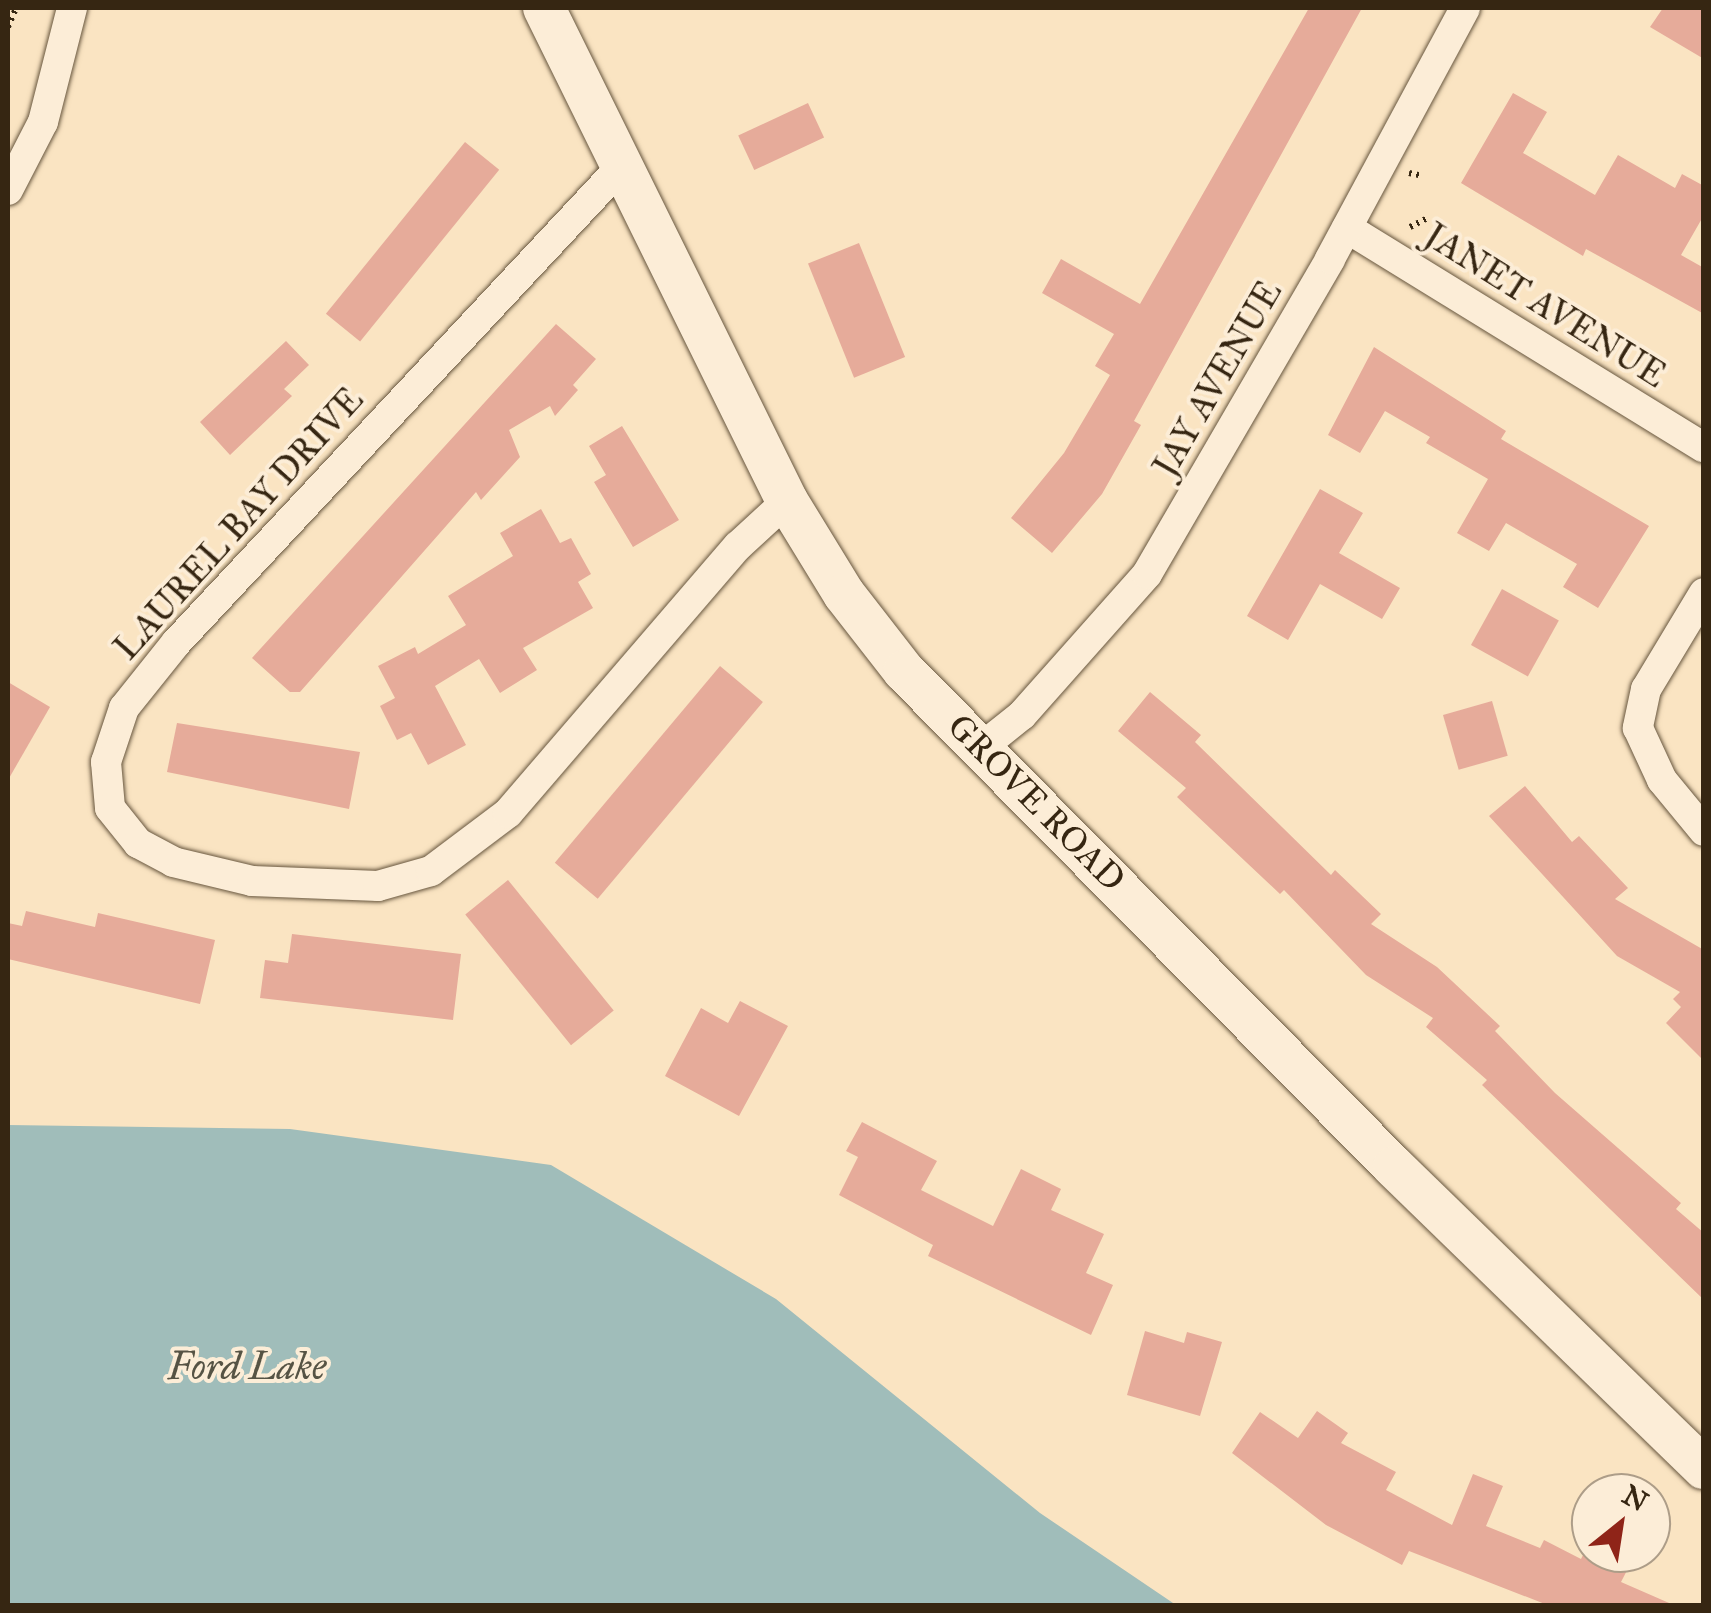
<!DOCTYPE html>
<style>
body{margin:0}
#map{position:relative;width:1711px;height:1613px;overflow:hidden;background:#fae4c2;font-family:"IM FELL Great Primer",serif}
div>[style]{position:absolute}
.water>*{inset:0;background:#a0bdba}
.building>*{inset:0;background:#e6ab9a;transform-origin:0 0}
.path>*{height:6px;margin-top:-3px;transform-origin:0;background:repeating-linear-gradient(90deg,#362612 0 2.5px,transparent 0 7.5px)}
.roads{filter:drop-shadow(0 0 2px #67563e) drop-shadow(0 0 2px #67563e)}
.street>*{height:30px;margin:-15px;padding:0 15px;transform-origin:15px;border-radius:15px;background:#fcedd7}
.secondary>*{height:42px;margin:-21px;padding:0 21px;transform-origin:21px;border-radius:21px;background:#fcedd7}
span{translate:-50% -50%;white-space:nowrap;text-align:center;line-height:1.15;-webkit-text-stroke:8px #fcedd7;paint-order:stroke}
.street-label{font-size:35px;color:#362612}
.water-label{font-size:38px;color:#565344;font-style:italic}
.frame{position:absolute;inset:0;border:10px solid #362612;pointer-events:none}
.north{position:absolute;left:1571px;top:1473px;width:100px;height:100px;box-sizing:border-box;background:#fcedd7;border:2px solid #ad9d88;border-radius:50%;rotate:30deg;font-size:28px;font-weight:700;line-height:40px;text-align:center;color:#362612}
.north::after{content:'';display:block;margin:auto;width:35px;height:45px;background:#8f2418;clip-path:polygon(50% 0,100% 100%,50% 72%,0 100%)}
</style>
<div id="map">
<div class="water">
<i style="clip-path:polygon(8px 1125px,290px 1129px,551px 1165px,776px 1299px,1040px 1513px,1176px 1605px,8px 1605px)"></i>
</div>
<div class="building">
<i style="clip-path:polygon(1309px 8px,1362px 8px,1134px 421px,1141px 425px,1102px 494px,1052px 553px,1011px 518px,1064px 453px,1110px 375px,1095px 366px,1114px 334px,1042px 293px,1061px 259px,1140px 304px)"></i>
<i style="clip-path:polygon(1663px 8px,1704px 8px,1704px 59px,1650px 27px)"></i>
<i style="clip-path:polygon(1513px 93px,1547px 112px,1523px 153px,1595px 195px,1618px 155px,1675px 188px,1682px 174px,1704px 186px,1704px 215px,1681px 255px,1704px 268px,1704px 314px,1586px 249px,1583px 256px,1461px 183px)"></i>
<i style="left:808px;top:103px;width:38px;height:77px;rotate:65deg"></i>
<i style="left:465px;top:142px;width:44px;height:221px;rotate:39deg"></i>
<i style="left:859px;top:243px;width:123px;height:55px;rotate:68deg"></i>
<i style="clip-path:polygon(556px 324px,596px 359px,573px 385px,578px 390px,555px 416px,550px 406px,509px 430px,520px 457px,481px 500px,476px 492px,300px 692px,290px 692px,252px 658px)"></i>
<i style="clip-path:polygon(286px 341px,309px 365px,284px 389px,292px 396px,230px 455px,200px 422px)"></i>
<i style="clip-path:polygon(1374px 347px,1506px 431px,1501px 439px,1649px 526px,1598px 608px,1563px 587px,1577px 564px,1506px 523px,1489px 551px,1457px 533px,1488px 479px,1426px 443px,1430px 437px,1385px 411px,1360px 453px,1328px 435px)"></i>
<i style="clip-path:polygon(622px 426px,679px 520px,633px 547px,594px 482px,606px 475px,589px 446px)"></i>
<i style="clip-path:polygon(1320px 489px,1363px 513px,1339px 553px,1400px 588px,1382px 619px,1320px 584px,1288px 640px,1247px 616px)"></i>
<i style="clip-path:polygon(541px 509px,560px 543px,571px 538px,591px 574px,578px 582px,593px 608px,523px 648px,537px 670px,500px 693px,479px 659px,435px 686px,466px 745px,428px 765px,411px 733px,397px 740px,380px 706px,395px 698px,378px 666px,415px 647px,418px 654px,466px 625px,448px 596px,513px 556px,500px 533px)"></i>
<i style="left:1502px;top:589px;width:65px;height:64px;rotate:29deg"></i>
<i style="left:720px;top:666px;width:56px;height:257px;rotate:40deg"></i>
<i style="clip-path:polygon(8px 682px,50px 707px,8px 780px)"></i>
<i style="clip-path:polygon(1150px 692px,1201px 735px,1195px 742px,1331px 875px,1335px 870px,1381px 914px,1371px 924px,1437px 967px,1500px 1026px,1495px 1031px,1555px 1093px,1681px 1203px,1676px 1209px,1704px 1233px,1704px 1300px,1482px 1085px,1487px 1080px,1426px 1027px,1433px 1018px,1366px 975px,1284px 890px,1280px 894px,1177px 797px,1186px 788px,1118px 731px)"></i>
<i style="left:1492px;top:701px;width:57px;height:51px;rotate:74deg"></i>
<i style="clip-path:polygon(177px 723px,360px 752px,349px 809px,167px 772px)"></i>
<i style="clip-path:polygon(1525px 786px,1572px 842px,1579px 836px,1628px 888px,1615px 899px,1704px 950px,1704px 1061px,1666px 1023px,1681px 1007px,1673px 999px,1680px 992px,1617px 956px,1489px 816px)"></i>
<i style="left:508px;top:880px;width:168px;height:55px;rotate:51deg"></i>
<i style="clip-path:polygon(26px 911px,95px 927px,98px 913px,215px 940px,200px 1004px,8px 959px,8px 923px,22px 926px)"></i>
<i style="clip-path:polygon(292px 934px,461px 954px,453px 1020px,260px 998px,265px 960px,288px 963px)"></i>
<i style="clip-path:polygon(740px 1001px,788px 1026px,739px 1116px,665px 1076px,701px 1008px,728px 1023px)"></i>
<i style="clip-path:polygon(862px 1122px,937px 1161px,921px 1190px,993px 1226px,1021px 1169px,1061px 1189px,1051px 1210px,1104px 1234px,1086px 1273px,1113px 1285px,1091px 1335px,928px 1256px,933px 1245px,839px 1195px,858px 1157px,846px 1151px)"></i>
<i style="clip-path:polygon(1145px 1331px,1184px 1343px,1187px 1332px,1222px 1342px,1200px 1416px,1127px 1395px)"></i>
<i style="clip-path:polygon(1317px 1411px,1348px 1433px,1341px 1443px,1396px 1472px,1386px 1490px,1452px 1525px,1473px 1474px,1503px 1486px,1486px 1526px,1540px 1548px,1544px 1540px,1581px 1559px,1584px 1553px,1636px 1553px,1621px 1582px,1676px 1606px,1550px 1606px,1409px 1551px,1402px 1565px,1326px 1525px,1232px 1453px,1260px 1412px,1298px 1438px)"></i>
</div>
<div class="path">
<i style="left:8px;top:27px;width:21px;rotate:-67deg"></i>
<i style="left:1409px;top:173px;width:14px;rotate:12deg"></i>
<i style="left:1410px;top:227px;width:20px;rotate:-27deg"></i>
</div>
<div class="roads">
<div class="street">
<i style="left:620px;top:168px;width:650px;rotate:133.07deg"></i>
<i style="left:176px;top:643px;width:83px;rotate:128.7deg"></i>
<i style="left:124px;top:708px;width:57px;rotate:108.4deg"></i>
<i style="left:106px;top:762px;width:46px;rotate:85deg"></i>
<i style="left:110px;top:808px;width:45px;rotate:51.3deg"></i>
<i style="left:138px;top:843px;width:40px;rotate:28deg"></i>
<i style="left:173px;top:862px;width:81px;rotate:13.5deg"></i>
<i style="left:252px;top:881px;width:126px;rotate:2.3deg"></i>
<i style="left:378px;top:886px;width:55px;rotate:-15.8deg"></i>
<i style="left:431px;top:871px;width:96px;rotate:-37deg"></i>
<i style="left:508px;top:813px;width:352px;rotate:-49.3deg"></i>
<i style="left:738px;top:546px;width:67px;rotate:-42.6deg"></i>
<i style="left:8px;top:190px;width:76px;rotate:-62.8deg"></i>
<i style="left:43px;top:122px;width:118px;rotate:-75.7deg"></i>
<i style="left:1347px;top:228px;width:419px;rotate:31.6deg"></i>
<i style="left:1704px;top:593px;width:112px;rotate:121.1deg"></i>
<i style="left:1646px;top:689px;width:40px;rotate:102deg"></i>
<i style="left:1638px;top:728px;width:57px;rotate:65.2deg"></i>
<i style="left:1662px;top:780px;width:66px;rotate:50.5deg"></i>
<i style="left:982px;top:747px;width:51px;rotate:-38.7deg"></i>
<i style="left:1022px;top:715px;width:188px;rotate:-48.4deg"></i>
<i style="left:1147px;top:574px;width:364px;rotate:-59.8deg"></i>
<i style="left:1330px;top:259px;width:285px;rotate:-61.7deg"></i>
</div>
<div class="secondary">
<i style="left:544px;top:8px;width:550px;rotate:63.76deg"></i>
<i style="left:787px;top:501px;width:109px;rotate:58.5deg"></i>
<i style="left:844px;top:594px;width:98px;rotate:52.1deg"></i>
<i style="left:904px;top:671px;width:697px;rotate:45.35deg"></i>
<i style="left:1394px;top:1167px;width:432px;rotate:44.2deg"></i>
</div>
</div>
<div class="street-label">
<span style="left:1545px;top:306px;rotate:32deg">JANET AVENUE</span>
<span style="left:1218px;top:379px;rotate:-60deg">JAY AVENUE</span>
<span style="left:239px;top:524px;rotate:-48deg">LAUREL BAY DRIVE</span>
<span style="left:1036px;top:803px;rotate:45deg">GROVE ROAD</span>
</div>
<div class="water-label">
<span style="left:247px;top:1367px">Ford Lake</span>
</div>
<div class="frame"></div>
<div class="north">N</div>
</div>
